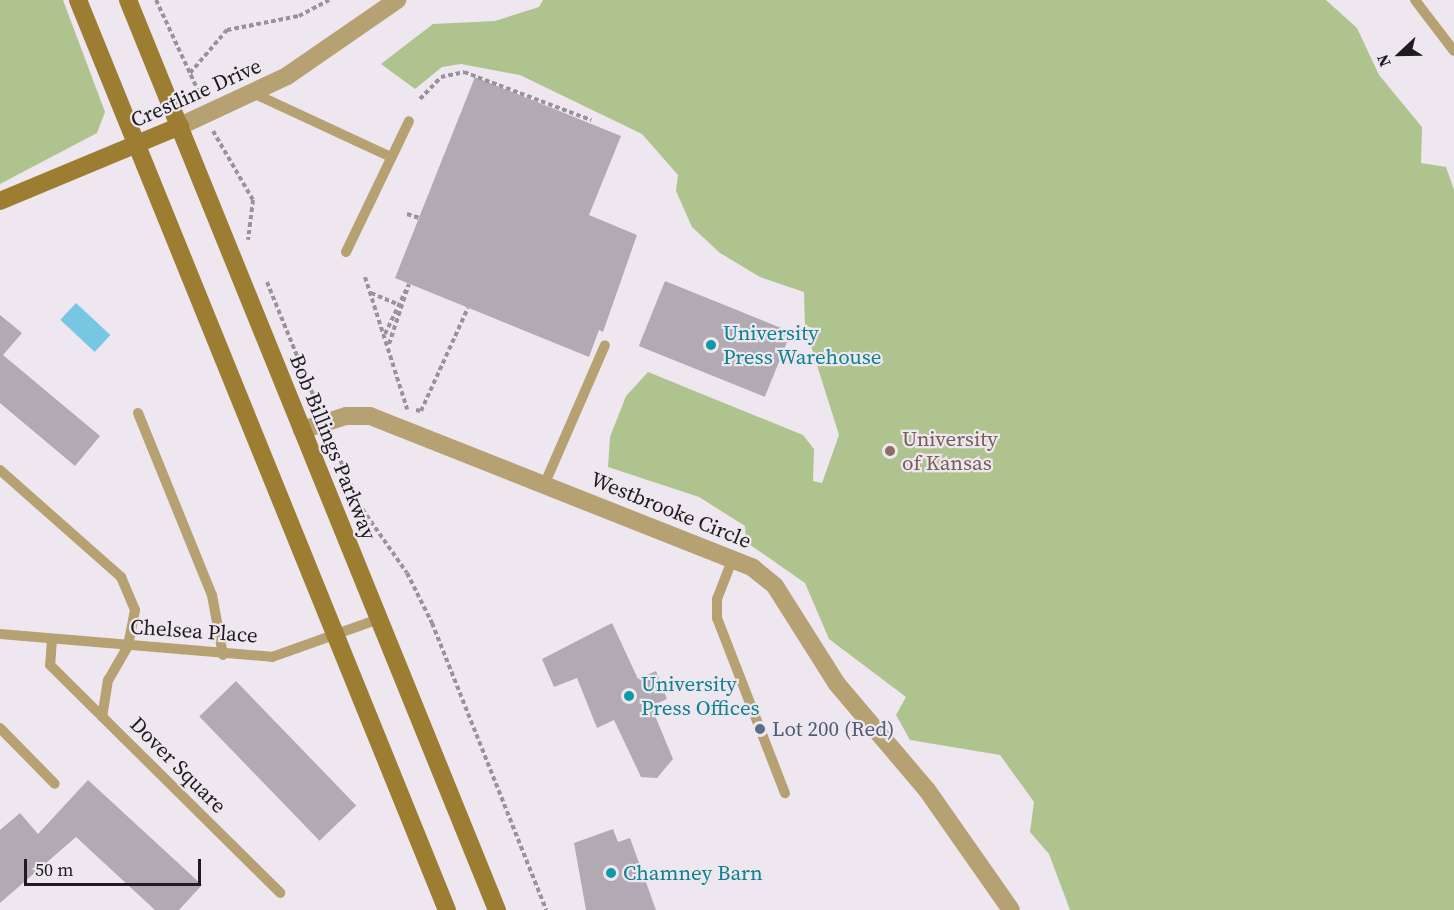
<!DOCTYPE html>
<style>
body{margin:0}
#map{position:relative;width:1454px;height:910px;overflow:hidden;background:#eee7ef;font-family:"Source Serif 4",serif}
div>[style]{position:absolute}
.green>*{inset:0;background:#aec38e}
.water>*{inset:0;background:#77c7e3;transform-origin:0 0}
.building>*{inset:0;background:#b1aab2;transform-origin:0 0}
.path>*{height:4px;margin-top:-2px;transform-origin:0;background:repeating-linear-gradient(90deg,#989399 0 4.5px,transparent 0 7.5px)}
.lane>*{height:10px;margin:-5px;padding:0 5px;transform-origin:5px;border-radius:5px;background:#b6a173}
.street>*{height:18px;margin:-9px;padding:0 9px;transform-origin:9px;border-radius:9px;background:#b6a173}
.secondary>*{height:18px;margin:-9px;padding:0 9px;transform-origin:9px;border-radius:9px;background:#9c7d32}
.dots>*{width:16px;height:16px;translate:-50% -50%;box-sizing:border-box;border:3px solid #eee7ef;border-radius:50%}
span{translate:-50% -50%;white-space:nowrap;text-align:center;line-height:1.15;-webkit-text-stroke:4.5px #eee7ef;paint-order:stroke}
.street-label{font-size:21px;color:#1e1c1f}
.culture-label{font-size:21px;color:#0d838f}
.left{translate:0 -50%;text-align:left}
.education-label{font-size:21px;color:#785e54}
.service-label{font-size:21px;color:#4e5e75}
.north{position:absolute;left:1370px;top:24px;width:60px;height:60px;-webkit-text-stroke:4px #eee7ef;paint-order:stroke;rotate:248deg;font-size:16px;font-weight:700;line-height:24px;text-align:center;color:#1e1c1f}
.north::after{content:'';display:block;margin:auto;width:21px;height:27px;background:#1e1c1f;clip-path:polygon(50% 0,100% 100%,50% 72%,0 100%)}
.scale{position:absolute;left:24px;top:859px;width:177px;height:27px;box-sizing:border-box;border:3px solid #1e1c1f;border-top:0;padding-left:8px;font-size:18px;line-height:21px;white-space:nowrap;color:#1e1c1f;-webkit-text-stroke:4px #eee7ef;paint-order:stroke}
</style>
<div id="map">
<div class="green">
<i style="clip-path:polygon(0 0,63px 0,105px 112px,97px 133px,0 184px)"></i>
<i style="clip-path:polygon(543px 0,1326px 0,1357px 28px,1379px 75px,1422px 127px,1421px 163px,1446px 167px,1454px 190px,1454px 910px,1070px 910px,1049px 854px,1030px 832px,1034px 802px,1000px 755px,910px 740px,896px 715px,906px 697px,829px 639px,805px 583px,746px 542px,745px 526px,699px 497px,608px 467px,610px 437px,626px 396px,648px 372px,803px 435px,814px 449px,813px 481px,822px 483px,839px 435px,805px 327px,804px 292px,760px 277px,720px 253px,692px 227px,676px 191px,678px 175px,642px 134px,520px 75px,461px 64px,442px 67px,415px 89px,381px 64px,433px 24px,495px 21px,539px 7px)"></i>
</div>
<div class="water">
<i style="left:76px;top:303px;width:47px;height:23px;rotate:43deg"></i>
</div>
<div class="building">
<i style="clip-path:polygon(475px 77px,621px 136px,589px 215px,637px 235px,603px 332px,599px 330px,589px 357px,395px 278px)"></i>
<i style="left:665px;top:281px;width:136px;height:70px;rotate:22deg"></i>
<i style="clip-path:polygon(0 315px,22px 333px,3px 355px,100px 436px,75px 466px,0 403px)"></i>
<i style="clip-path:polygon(612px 623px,638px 679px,656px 671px,667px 699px,651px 706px,673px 759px,657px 778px,641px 777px,614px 720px,597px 728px,577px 678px,554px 687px,542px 659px)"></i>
<i style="left:236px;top:681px;width:173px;height:51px;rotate:46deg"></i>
<i style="clip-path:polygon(88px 780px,202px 885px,179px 910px,155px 910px,76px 837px,0 903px,0 830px,20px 813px,38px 834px)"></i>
<i style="clip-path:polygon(613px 829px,618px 842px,630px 838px,656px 910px,586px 910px,574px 843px)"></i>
</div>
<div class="path">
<i style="left:156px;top:0;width:105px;rotate:65.1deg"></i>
<i style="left:190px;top:73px;width:57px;rotate:-49.3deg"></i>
<i style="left:227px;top:30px;width:73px;rotate:-11deg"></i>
<i style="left:299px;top:16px;width:34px;rotate:-28deg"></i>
<i style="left:420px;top:99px;width:30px;rotate:-46deg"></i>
<i style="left:441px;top:77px;width:24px;rotate:-12deg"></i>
<i style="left:464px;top:72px;width:136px;rotate:20.7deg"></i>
<i style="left:213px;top:131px;width:80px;rotate:59.9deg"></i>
<i style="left:253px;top:200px;width:40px;rotate:97.1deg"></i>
<i style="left:407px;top:214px;width:13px;rotate:18deg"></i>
<i style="left:365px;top:277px;width:139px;rotate:72.3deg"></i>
<i style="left:267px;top:282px;width:109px;rotate:67.9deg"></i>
<i style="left:371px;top:293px;width:28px;rotate:23deg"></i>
<i style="left:385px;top:334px;width:49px;rotate:-64.5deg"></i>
<i style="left:389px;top:344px;width:63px;rotate:-71.6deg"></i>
<i style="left:311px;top:390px;width:17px;rotate:66deg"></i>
<i style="left:416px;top:410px;width:5px;rotate:11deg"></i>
<i style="left:421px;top:411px;width:113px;rotate:-65.5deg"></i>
<i style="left:332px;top:440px;width:68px;rotate:67.6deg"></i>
<i style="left:358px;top:503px;width:85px;rotate:55deg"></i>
<i style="left:407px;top:573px;width:56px;rotate:63.4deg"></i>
<i style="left:432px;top:623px;width:309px;rotate:68.3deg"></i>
</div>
<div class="lane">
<i style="left:1415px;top:0;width:64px;rotate:52.6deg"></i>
<i style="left:253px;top:93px;width:152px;rotate:24.9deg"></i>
<i style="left:346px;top:252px;width:145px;rotate:-64.3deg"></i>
<i style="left:138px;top:413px;width:196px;rotate:67.9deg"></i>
<i style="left:212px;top:595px;width:61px;rotate:79.6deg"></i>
<i style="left:0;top:470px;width:162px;rotate:41.5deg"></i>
<i style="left:121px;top:577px;width:36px;rotate:67deg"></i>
<i style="left:135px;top:610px;width:37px;rotate:101deg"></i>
<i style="left:128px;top:646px;width:39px;rotate:120deg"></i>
<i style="left:108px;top:680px;width:37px;rotate:99deg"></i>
<i style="left:545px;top:483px;width:150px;rotate:-66.5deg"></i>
<i style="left:733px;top:558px;width:44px;rotate:111.3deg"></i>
<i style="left:717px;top:599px;width:19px;rotate:90deg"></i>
<i style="left:717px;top:618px;width:188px;rotate:68.8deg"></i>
<i style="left:0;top:634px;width:273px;rotate:4.8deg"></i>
<i style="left:272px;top:657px;width:114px;rotate:-19.6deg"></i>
<i style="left:52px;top:639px;width:26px;rotate:94deg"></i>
<i style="left:50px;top:665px;width:324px;rotate:44.7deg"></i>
<i style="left:0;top:728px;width:78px;rotate:45.5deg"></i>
</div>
<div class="street">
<i style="left:180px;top:126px;width:118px;rotate:-25deg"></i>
<i style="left:287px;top:76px;width:134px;rotate:-34.6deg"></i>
<i style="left:302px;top:430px;width:46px;rotate:-17.7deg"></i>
<i style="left:346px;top:416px;width:24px"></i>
<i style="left:370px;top:416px;width:412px;rotate:21.6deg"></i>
<i style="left:753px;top:568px;width:28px;rotate:39deg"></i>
<i style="left:775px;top:586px;width:116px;rotate:57.7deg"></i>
<i style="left:837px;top:684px;width:139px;rotate:49.7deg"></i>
<i style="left:927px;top:790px;width:146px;rotate:55deg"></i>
</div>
<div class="secondary">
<i style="left:78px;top:0;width:982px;rotate:67.93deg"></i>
<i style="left:128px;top:0;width:982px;rotate:67.93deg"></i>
<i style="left:0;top:201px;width:195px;rotate:-22.6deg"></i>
</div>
<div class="dots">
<i style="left:711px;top:345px;background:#0f9aa8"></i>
<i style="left:890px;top:451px;background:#8d6e63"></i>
<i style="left:629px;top:696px;background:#0f9aa8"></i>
<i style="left:760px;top:729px;background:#5c6f8a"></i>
<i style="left:611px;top:873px;background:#0f9aa8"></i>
</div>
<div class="street-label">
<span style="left:196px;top:93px;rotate:-24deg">Crestline Drive</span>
<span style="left:333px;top:447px;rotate:68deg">Bob Billings Parkway</span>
<span style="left:671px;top:510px;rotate:22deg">Westbrooke Circle</span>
<span style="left:194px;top:631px;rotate:4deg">Chelsea Place</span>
<span style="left:178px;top:765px;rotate:45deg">Dover Square</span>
</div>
<div class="culture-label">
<span class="left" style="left:723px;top:345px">University<br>Press Warehouse</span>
<span class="left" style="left:641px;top:696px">University<br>Press Offices</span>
<span class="left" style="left:623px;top:873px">Chamney Barn</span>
</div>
<div class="education-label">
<span class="left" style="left:902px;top:451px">University<br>of Kansas</span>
</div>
<div class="service-label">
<span class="left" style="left:772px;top:729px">Lot 200 (Red)</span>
</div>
<div class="north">N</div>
<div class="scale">50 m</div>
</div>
